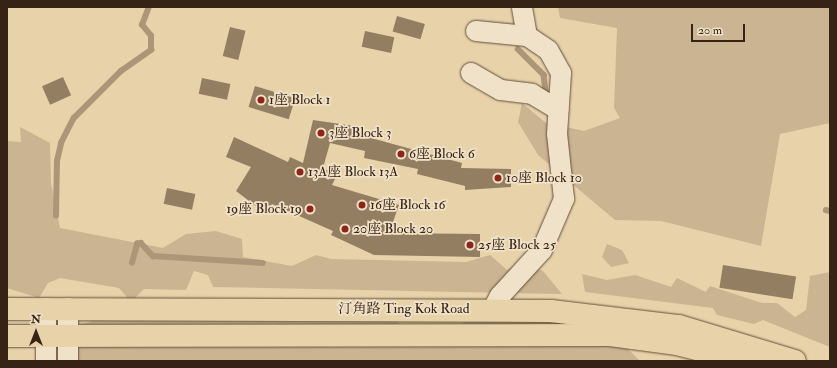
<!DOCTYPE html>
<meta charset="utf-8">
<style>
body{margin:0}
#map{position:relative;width:837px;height:368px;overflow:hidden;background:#e8d2aa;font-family:"IM FELL Double Pica","Noto Serif TC",serif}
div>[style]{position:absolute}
.green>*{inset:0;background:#cab491}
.stream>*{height:5.5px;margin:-2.75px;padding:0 2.75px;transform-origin:2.75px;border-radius:2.75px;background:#ac9677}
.building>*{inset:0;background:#937e62;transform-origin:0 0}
.roads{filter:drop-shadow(0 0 1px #634f3a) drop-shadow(0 0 1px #634f3a)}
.minor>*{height:20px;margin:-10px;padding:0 10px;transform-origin:10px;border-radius:10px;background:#f0e2c8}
.major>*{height:22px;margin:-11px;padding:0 11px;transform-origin:11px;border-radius:11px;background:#e8d2aa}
.dots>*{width:11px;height:11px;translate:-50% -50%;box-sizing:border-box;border:2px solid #f0e2c8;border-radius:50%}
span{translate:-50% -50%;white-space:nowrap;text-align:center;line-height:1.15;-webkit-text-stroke:3.5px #f0e2c8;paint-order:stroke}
.poi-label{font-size:14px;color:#372315}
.left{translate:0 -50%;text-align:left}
.right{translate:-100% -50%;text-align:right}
.street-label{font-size:14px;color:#372315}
.frame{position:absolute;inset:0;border:8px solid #372315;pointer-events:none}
.north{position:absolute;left:16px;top:312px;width:40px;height:40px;-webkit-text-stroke:3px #f0e2c8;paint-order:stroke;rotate:0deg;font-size:11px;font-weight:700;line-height:16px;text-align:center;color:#372315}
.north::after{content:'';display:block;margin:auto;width:14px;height:18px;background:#372315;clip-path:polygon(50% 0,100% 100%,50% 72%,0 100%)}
.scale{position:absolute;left:691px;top:24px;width:54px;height:18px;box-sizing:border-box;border:2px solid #372315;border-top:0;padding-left:5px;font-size:12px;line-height:14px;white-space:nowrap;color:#372315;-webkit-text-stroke:3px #f0e2c8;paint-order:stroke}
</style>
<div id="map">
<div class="green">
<i style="clip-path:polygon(558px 7px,830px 7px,830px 123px,780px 134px,761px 246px,661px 221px,615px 220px,538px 155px,518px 122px,522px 103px,546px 123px,584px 131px,620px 118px,614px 108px,617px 28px,560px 18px)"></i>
<i style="clip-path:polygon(20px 127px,50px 143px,51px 183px,60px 228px,163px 248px,186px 234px,216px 231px,242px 239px,243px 257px,292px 266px,316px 255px,331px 259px,466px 262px,490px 255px,507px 270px,521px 263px,543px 271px,562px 294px,213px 287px,208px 275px,194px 271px,186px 290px,144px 289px,131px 302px,119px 288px,60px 278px,48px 283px,39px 298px,7px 288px,7px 141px,21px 142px)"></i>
<i style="clip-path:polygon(607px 244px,622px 250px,629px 263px,611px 267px,602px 257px)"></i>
<i style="clip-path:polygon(830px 272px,830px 347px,763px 320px,754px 324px,717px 315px,713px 308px,585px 292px,582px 274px,607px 280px,635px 275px,671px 287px,677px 278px,706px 292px,710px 286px,762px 303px,777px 303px,795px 317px,806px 310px,810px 276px)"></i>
<i style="clip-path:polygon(104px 305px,392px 317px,406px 330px,438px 335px,471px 319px,545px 321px,587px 335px,619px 340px,640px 361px,59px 361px,70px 327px,90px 322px)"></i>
</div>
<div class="stream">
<i style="left:518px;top:49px;width:37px;rotate:45deg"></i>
<i style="left:544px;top:75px;width:23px;rotate:83deg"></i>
<i style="left:826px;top:210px;width:4px;rotate:14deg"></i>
<i style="left:56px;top:216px;width:55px;rotate:-89deg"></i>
<i style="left:57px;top:161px;width:18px;rotate:-77deg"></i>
<i style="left:61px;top:143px;width:28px;rotate:-63deg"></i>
<i style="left:74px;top:118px;width:66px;rotate:-45deg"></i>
<i style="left:121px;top:71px;width:37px;rotate:-35deg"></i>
<i style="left:151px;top:50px;width:14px;rotate:-90deg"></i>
<i style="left:151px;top:36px;width:14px;rotate:-129deg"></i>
<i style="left:142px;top:25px;width:19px;rotate:-69deg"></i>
<i style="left:132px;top:263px;width:20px;rotate:-75deg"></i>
<i style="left:137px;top:244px;width:4px;rotate:-14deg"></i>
<i style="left:141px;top:243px;width:18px;rotate:47deg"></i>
<i style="left:153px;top:256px;width:110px;rotate:3.6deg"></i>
</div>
<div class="building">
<i style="left:397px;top:16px;width:29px;height:16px;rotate:16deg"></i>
<i style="left:230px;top:27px;width:16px;height:30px;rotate:14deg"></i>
<i style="left:365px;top:31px;width:30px;height:16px;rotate:12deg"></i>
<i style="left:63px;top:77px;width:20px;height:23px;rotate:66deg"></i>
<i style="left:202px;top:78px;width:29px;height:16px;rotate:12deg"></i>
<i style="left:255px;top:86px;width:42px;height:22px;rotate:17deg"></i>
<i style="clip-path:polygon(313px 120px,354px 126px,353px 133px,462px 163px,461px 168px,511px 169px,511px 187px,465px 190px,465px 186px,417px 174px,418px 169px,364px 158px,365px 151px,330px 143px,323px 168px,337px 175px,332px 185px,399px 205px,389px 233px,480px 234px,480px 257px,374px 255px,331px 235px,333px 231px,272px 204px,266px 214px,236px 191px,251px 167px,226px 157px,234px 137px,288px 162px,290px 157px,303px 163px)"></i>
<i style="left:167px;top:188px;width:29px;height:16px;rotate:12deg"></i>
<i style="left:723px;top:265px;width:74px;height:23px;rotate:9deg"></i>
</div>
<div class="roads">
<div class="minor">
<i style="left:476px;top:31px;width:51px;rotate:5.6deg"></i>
<i style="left:471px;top:73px;width:34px;rotate:30deg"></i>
<i style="left:501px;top:90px;width:31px;rotate:7deg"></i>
<i style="left:532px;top:94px;width:31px;rotate:31deg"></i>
<i style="left:46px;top:308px;width:53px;rotate:90deg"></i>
<i style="left:68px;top:308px;width:53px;rotate:90deg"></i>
<i style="left:493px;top:309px;width:15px;rotate:-62deg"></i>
<i style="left:500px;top:296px;width:62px;rotate:-47.6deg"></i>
<i style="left:542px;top:250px;width:56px;rotate:-66.7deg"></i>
<i style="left:564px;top:199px;width:65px;rotate:-96.1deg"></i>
<i style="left:557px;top:134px;width:61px;rotate:-86.2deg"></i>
<i style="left:561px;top:73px;width:26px;rotate:-119deg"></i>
<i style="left:548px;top:50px;width:25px;rotate:-146deg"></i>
<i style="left:527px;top:36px;width:29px;rotate:-100deg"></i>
</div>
<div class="major">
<i style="left:7px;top:309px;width:544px;rotate:0.21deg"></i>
<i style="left:551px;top:311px;width:129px;rotate:6.7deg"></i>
<i style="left:679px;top:326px;width:121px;rotate:16.8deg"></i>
<i style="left:7px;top:336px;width:603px;rotate:-0.1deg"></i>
<i style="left:610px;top:335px;width:68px;rotate:7.7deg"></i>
<i style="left:677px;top:344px;width:68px;rotate:14.4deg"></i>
</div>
</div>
<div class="dots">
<i style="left:261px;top:100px;background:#8f2418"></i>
<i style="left:321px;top:133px;background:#8f2418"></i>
<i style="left:401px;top:154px;background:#8f2418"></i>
<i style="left:300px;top:172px;background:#8f2418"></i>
<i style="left:498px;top:178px;background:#8f2418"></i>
<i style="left:362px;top:205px;background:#8f2418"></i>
<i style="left:310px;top:209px;background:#8f2418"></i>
<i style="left:345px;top:229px;background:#8f2418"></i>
<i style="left:470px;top:245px;background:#8f2418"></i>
</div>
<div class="poi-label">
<span class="left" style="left:269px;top:100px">1座 Block 1</span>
<span class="left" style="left:329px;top:133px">3座 Block 3</span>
<span class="left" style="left:409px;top:154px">6座 Block 6</span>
<span class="left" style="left:308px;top:172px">13A座 Block 13A</span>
<span class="left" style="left:506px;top:178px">10座 Block 10</span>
<span class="left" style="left:370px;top:205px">16座 Block 16</span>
<span class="right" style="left:302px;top:209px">19座 Block 19</span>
<span class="left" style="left:353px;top:229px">20座 Block 20</span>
<span class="left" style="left:478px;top:245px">25座 Block 25</span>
</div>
<div class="street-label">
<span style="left:404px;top:309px">汀角路 Ting Kok Road</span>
</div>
<div class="frame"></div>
<div class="north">N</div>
<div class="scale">20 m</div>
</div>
